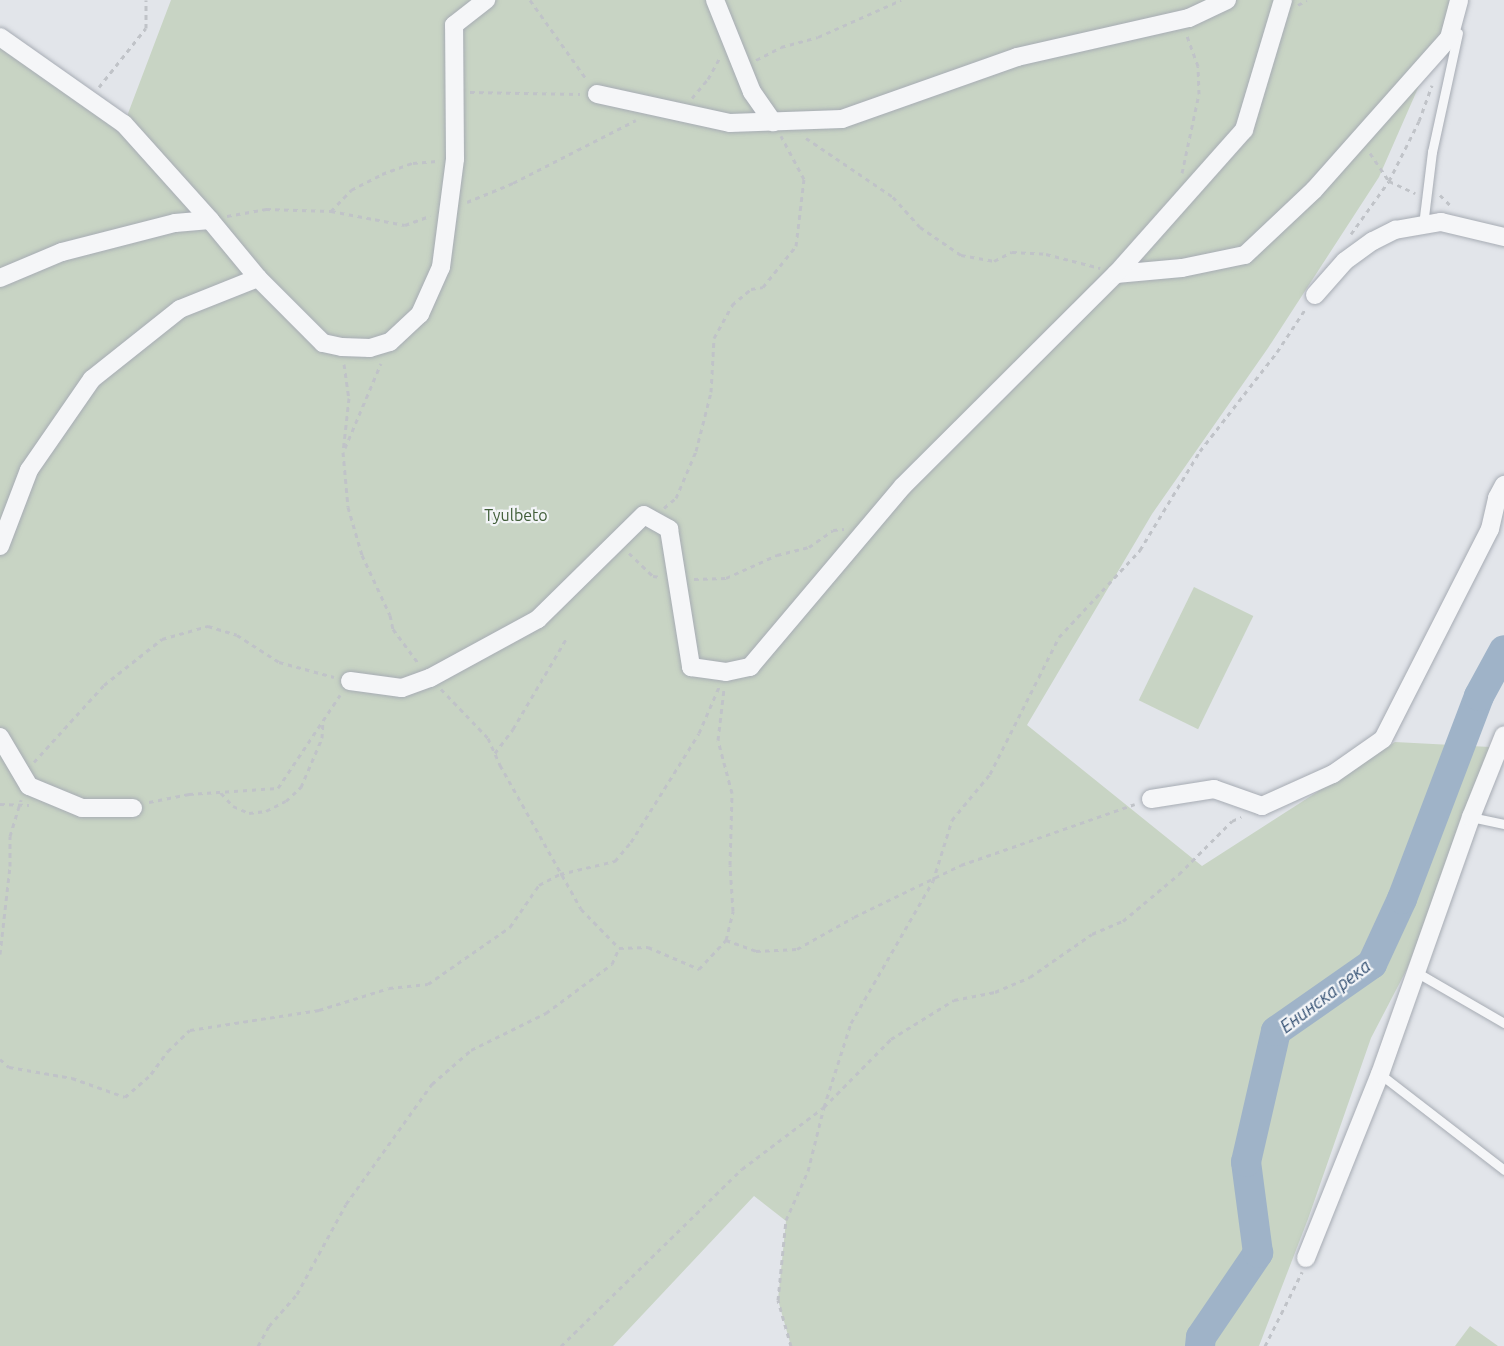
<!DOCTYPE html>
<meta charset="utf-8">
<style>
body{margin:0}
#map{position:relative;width:1504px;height:1346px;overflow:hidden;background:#e2e5ea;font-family:Ubuntu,sans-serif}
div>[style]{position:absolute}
.green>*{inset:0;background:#c8d4c4;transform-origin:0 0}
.river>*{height:30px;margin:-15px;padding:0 15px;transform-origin:15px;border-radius:15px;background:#9fb3c8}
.path>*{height:3px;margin-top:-1.5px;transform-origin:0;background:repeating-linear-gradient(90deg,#c0c3c8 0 4.5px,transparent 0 9px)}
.roads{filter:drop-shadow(0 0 2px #a7acb4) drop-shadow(0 0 2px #a7acb4)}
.lane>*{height:9px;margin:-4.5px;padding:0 4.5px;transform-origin:4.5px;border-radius:4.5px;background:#f5f6f8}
.street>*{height:18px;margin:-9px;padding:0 9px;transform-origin:9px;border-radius:9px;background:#f5f6f8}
span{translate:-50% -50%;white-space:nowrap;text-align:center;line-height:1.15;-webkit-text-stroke:4.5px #f2f4f7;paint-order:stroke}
.park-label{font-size:16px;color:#405d38}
.water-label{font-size:18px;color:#365274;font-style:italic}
</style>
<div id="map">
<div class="green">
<i style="clip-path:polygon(171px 0,1450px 0,1443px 31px,1379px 177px,1268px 348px,1152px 514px,1027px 725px,1202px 866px,1395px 742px,1490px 747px,1408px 967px,1371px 1038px,1308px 1219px,1259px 1346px,791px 1346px,778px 1300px,786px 1221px,754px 1196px,613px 1346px,0 1346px,0 37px,124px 124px)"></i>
<i style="left:1194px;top:587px;width:66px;height:126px;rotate:26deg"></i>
<i style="clip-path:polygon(1470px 1326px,1498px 1346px,1455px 1346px)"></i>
</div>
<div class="river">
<i style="left:1200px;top:1346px;width:9px;rotate:-84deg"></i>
<i style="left:1201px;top:1337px;width:102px;rotate:-55.8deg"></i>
<i style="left:1258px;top:1253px;width:92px;rotate:-97.5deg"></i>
<i style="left:1246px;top:1162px;width:134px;rotate:-77.1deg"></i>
<i style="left:1276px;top:1031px;width:117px;rotate:-34.9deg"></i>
<i style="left:1372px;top:964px;width:72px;rotate:-65.2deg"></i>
<i style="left:1402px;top:899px;width:217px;rotate:-69.2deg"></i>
<i style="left:1479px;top:696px;width:52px;rotate:-61.5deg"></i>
</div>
<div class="path">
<i style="left:530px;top:0;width:98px;rotate:54.5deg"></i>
<i style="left:1298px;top:5px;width:10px;rotate:-29deg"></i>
<i style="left:756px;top:60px;width:28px;rotate:-27deg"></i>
<i style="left:781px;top:47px;width:38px;rotate:-15deg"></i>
<i style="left:818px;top:37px;width:91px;rotate:-24deg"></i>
<i style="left:99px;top:87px;width:75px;rotate:-51.5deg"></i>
<i style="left:146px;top:28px;width:28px;rotate:-90deg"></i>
<i style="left:470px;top:92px;width:110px;rotate:1deg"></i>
<i style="left:692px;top:98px;width:25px;rotate:-50deg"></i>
<i style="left:708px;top:79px;width:25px;rotate:-61deg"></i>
<i style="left:806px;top:138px;width:105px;rotate:34.1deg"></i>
<i style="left:893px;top:197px;width:40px;rotate:48deg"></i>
<i style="left:920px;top:227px;width:50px;rotate:34.3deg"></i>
<i style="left:961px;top:255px;width:34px;rotate:10deg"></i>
<i style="left:994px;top:261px;width:20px;rotate:-27deg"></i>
<i style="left:1012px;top:252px;width:34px;rotate:3deg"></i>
<i style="left:1046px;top:254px;width:56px;rotate:14.5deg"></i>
<i style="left:1370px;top:153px;width:34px;rotate:56deg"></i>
<i style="left:1389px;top:181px;width:29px;rotate:25deg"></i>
<i style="left:1182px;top:173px;width:81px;rotate:-77.9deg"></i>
<i style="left:1199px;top:94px;width:28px;rotate:-92deg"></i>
<i style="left:1198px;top:66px;width:32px;rotate:-110deg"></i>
<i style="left:1440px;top:195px;width:14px;rotate:45deg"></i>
<i style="left:467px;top:202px;width:50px;rotate:-22.4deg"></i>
<i style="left:513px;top:183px;width:138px;rotate:-27.1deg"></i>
<i style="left:331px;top:211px;width:29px;rotate:-46deg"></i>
<i style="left:351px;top:190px;width:35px;rotate:-27deg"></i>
<i style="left:382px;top:174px;width:33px;rotate:-20deg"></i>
<i style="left:413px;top:163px;width:24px;rotate:-5deg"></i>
<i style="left:227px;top:216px;width:40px;rotate:-10deg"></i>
<i style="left:266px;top:209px;width:65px;rotate:1.8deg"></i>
<i style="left:331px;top:211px;width:75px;rotate:10.7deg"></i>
<i style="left:405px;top:225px;width:27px;rotate:-20deg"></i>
<i style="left:1351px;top:234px;width:65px;rotate:-54.4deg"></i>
<i style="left:1389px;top:181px;width:67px;rotate:-63.4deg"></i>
<i style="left:1419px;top:121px;width:38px;rotate:-70deg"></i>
<i style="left:344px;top:364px;width:34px;rotate:82deg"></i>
<i style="left:349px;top:398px;width:54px;rotate:96.3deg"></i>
<i style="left:343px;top:452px;width:55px;rotate:84.8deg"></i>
<i style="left:348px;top:507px;width:50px;rotate:73.7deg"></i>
<i style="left:362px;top:555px;width:66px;rotate:65deg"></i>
<i style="left:390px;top:615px;width:14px;rotate:78deg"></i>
<i style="left:393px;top:629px;width:44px;rotate:53.4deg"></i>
<i style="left:345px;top:448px;width:92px;rotate:-67deg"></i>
<i style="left:664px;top:508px;width:16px;rotate:-40deg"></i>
<i style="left:676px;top:498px;width:51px;rotate:-66.9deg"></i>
<i style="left:696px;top:451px;width:61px;rotate:-75.7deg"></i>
<i style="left:711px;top:392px;width:54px;rotate:-86.8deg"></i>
<i style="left:714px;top:338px;width:38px;rotate:-61deg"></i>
<i style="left:732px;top:305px;width:25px;rotate:-40deg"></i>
<i style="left:751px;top:289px;width:12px;rotate:-9deg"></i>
<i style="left:763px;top:287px;width:53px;rotate:-51.2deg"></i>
<i style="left:796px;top:246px;width:67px;rotate:-83.2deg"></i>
<i style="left:804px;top:179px;width:49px;rotate:-118.1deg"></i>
<i style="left:629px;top:553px;width:33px;rotate:44deg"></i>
<i style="left:653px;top:576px;width:8px;rotate:7deg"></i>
<i style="left:694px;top:579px;width:32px;rotate:-2deg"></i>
<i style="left:726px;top:578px;width:56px;rotate:-24.3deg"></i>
<i style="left:777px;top:555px;width:33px;rotate:-14deg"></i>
<i style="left:809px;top:547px;width:29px;rotate:-35deg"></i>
<i style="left:833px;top:530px;width:11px;rotate:-5deg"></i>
<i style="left:441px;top:689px;width:68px;rotate:46.2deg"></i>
<i style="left:488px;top:738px;width:30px;rotate:66deg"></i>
<i style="left:500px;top:765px;width:165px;rotate:60.6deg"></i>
<i style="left:581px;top:909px;width:54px;rotate:45.7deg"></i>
<i style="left:619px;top:948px;width:29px;rotate:-2deg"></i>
<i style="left:648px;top:947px;width:56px;rotate:23.3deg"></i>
<i style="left:699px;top:969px;width:40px;rotate:-47deg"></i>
<i style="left:726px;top:940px;width:30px;rotate:-76deg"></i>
<i style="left:733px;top:911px;width:46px;rotate:-93.7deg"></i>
<i style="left:730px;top:865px;width:72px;rotate:-88.4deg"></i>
<i style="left:732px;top:793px;width:55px;rotate:-104.8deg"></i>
<i style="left:718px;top:740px;width:51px;rotate:-83.3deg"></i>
<i style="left:495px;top:753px;width:30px;rotate:-53deg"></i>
<i style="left:513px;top:729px;width:104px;rotate:-59.5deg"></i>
<i style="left:34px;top:762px;width:104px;rotate:-47.7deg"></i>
<i style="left:104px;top:685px;width:74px;rotate:-38.4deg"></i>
<i style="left:162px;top:639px;width:48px;rotate:-15.8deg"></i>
<i style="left:208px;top:626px;width:30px;rotate:17deg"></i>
<i style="left:237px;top:635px;width:50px;rotate:32.7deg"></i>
<i style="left:279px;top:662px;width:57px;rotate:15.3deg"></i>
<i style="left:221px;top:793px;width:18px;rotate:47deg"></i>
<i style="left:233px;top:806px;width:17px;rotate:24deg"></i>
<i style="left:249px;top:813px;width:17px;rotate:-7deg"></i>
<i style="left:266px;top:811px;width:22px;rotate:-27deg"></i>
<i style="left:286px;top:801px;width:21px;rotate:-43deg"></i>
<i style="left:301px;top:787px;width:53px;rotate:-66.8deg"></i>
<i style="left:322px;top:738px;width:17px;rotate:-87deg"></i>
<i style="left:149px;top:802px;width:41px;rotate:-11.3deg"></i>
<i style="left:189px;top:794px;width:89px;rotate:-3.9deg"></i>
<i style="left:278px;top:788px;width:112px;rotate:-56.3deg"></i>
<i style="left:0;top:804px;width:29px;rotate:2deg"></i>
<i style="left:726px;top:940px;width:32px;rotate:20deg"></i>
<i style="left:756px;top:951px;width:41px;rotate:-2.8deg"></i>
<i style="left:797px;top:949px;width:65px;rotate:-29.3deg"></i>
<i style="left:854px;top:917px;width:119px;rotate:-25.9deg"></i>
<i style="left:961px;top:865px;width:184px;rotate:-19.3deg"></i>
<i style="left:0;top:954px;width:89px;rotate:-83.5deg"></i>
<i style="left:10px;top:866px;width:30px;rotate:-90deg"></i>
<i style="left:10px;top:836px;width:38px;rotate:-73deg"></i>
<i style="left:0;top:1059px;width:12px;rotate:42deg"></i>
<i style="left:9px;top:1067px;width:64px;rotate:9.9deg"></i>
<i style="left:72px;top:1078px;width:56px;rotate:19.7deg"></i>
<i style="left:125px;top:1097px;width:35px;rotate:-41deg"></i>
<i style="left:151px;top:1074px;width:29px;rotate:-54deg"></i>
<i style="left:168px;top:1051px;width:30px;rotate:-44deg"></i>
<i style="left:190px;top:1030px;width:131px;rotate:-8.8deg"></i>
<i style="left:319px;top:1010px;width:73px;rotate:-17.4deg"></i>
<i style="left:389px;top:988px;width:39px;rotate:-6deg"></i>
<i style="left:428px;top:984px;width:100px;rotate:-34.8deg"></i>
<i style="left:510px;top:927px;width:51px;rotate:-55.4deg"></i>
<i style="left:539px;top:885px;width:24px;rotate:-28deg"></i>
<i style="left:560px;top:874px;width:57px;rotate:-13.3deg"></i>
<i style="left:615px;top:861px;width:25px;rotate:-50deg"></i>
<i style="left:631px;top:842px;width:128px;rotate:-58deg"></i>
<i style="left:699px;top:733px;width:50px;rotate:-66.5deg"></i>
<i style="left:258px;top:1346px;width:23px;rotate:-61deg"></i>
<i style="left:269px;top:1326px;width:43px;rotate:-48.8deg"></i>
<i style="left:297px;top:1294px;width:102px;rotate:-61.4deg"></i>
<i style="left:346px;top:1204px;width:148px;rotate:-54.4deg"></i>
<i style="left:432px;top:1084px;width:52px;rotate:-41.1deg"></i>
<i style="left:471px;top:1050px;width:84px;rotate:-26.3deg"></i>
<i style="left:546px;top:1013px;width:82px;rotate:-36.6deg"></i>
<i style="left:612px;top:964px;width:17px;rotate:-66deg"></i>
<i style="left:561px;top:1346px;width:253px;rotate:-44.4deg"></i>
<i style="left:742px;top:1169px;width:103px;rotate:-37.1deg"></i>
<i style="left:824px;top:1107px;width:88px;rotate:-72.2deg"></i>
<i style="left:851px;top:1023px;width:164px;rotate:-60deg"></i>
<i style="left:933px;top:881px;width:64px;rotate:-72.7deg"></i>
<i style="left:952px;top:820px;width:60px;rotate:-50.4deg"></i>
<i style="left:990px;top:774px;width:153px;rotate:-63.3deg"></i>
<i style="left:1059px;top:637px;width:119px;rotate:-47deg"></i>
<i style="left:1140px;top:550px;width:116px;rotate:-58.8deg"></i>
<i style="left:1200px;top:451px;width:125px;rotate:-52.1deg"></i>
<i style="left:1277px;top:352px;width:53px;rotate:-56.6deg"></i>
<i style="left:791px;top:1346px;width:48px;rotate:-105.8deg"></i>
<i style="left:778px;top:1300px;width:80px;rotate:-84.3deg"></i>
<i style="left:786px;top:1220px;width:54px;rotate:-65.8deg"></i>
<i style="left:808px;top:1171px;width:66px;rotate:-76deg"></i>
<i style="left:824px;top:1107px;width:95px;rotate:-45.4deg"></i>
<i style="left:891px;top:1039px;width:74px;rotate:-31.8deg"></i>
<i style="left:954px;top:1000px;width:42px;rotate:-11deg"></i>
<i style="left:995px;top:992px;width:38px;rotate:-23deg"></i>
<i style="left:1030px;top:977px;width:75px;rotate:-34.7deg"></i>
<i style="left:1092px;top:934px;width:34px;rotate:-23deg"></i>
<i style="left:1123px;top:921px;width:73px;rotate:-40deg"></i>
<i style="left:1179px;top:874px;width:75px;rotate:-45deg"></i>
<i style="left:1232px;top:821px;width:10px;rotate:-24deg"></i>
<i style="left:1265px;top:1346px;width:83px;rotate:-63.4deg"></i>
</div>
<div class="roads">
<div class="lane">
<i style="left:1423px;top:225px;width:74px;rotate:-83deg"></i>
<i style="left:1432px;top:152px;width:122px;rotate:-77.7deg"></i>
<i style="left:1471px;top:817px;width:34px;rotate:12deg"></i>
<i style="left:1416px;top:972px;width:102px;rotate:30.1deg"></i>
<i style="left:1380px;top:1074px;width:157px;rotate:37.7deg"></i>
</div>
<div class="street">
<i style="left:715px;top:0;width:99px;rotate:68.1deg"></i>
<i style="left:752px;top:92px;width:37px;rotate:55deg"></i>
<i style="left:0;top:37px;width:151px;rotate:35.1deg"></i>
<i style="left:124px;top:124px;width:129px;rotate:48.1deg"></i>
<i style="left:210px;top:220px;width:75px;rotate:50.4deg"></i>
<i style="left:258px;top:278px;width:92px;rotate:45deg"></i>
<i style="left:323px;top:343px;width:19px;rotate:12deg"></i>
<i style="left:342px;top:347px;width:28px;rotate:2deg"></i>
<i style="left:370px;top:348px;width:21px;rotate:-17deg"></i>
<i style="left:390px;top:342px;width:41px;rotate:-43deg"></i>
<i style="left:420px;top:314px;width:51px;rotate:-65.9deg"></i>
<i style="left:441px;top:267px;width:109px;rotate:-82.6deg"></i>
<i style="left:455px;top:159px;width:134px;rotate:-90.4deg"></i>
<i style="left:454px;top:25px;width:41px;rotate:-38deg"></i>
<i style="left:597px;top:94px;width:136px;rotate:12.3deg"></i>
<i style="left:730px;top:123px;width:112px;rotate:-2deg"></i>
<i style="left:842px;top:119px;width:186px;rotate:-19.5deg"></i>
<i style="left:1017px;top:57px;width:176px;rotate:-12.8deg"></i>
<i style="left:1189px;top:18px;width:42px;rotate:-25.3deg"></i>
<i style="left:1116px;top:274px;width:66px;rotate:-5.2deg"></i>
<i style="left:1182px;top:268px;width:64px;rotate:-11.7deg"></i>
<i style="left:1245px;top:255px;width:95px;rotate:-43.3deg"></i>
<i style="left:1314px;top:190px;width:203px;rotate:-48.4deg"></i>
<i style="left:1449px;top:38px;width:39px;rotate:-75deg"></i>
<i style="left:0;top:278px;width:67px;rotate:-22.8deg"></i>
<i style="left:62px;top:252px;width:117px;rotate:-14.4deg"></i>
<i style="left:175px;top:223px;width:35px;rotate:-5deg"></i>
<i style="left:1315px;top:295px;width:45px;rotate:-48.6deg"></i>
<i style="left:1345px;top:261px;width:34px;rotate:-36deg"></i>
<i style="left:1373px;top:241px;width:25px;rotate:-27deg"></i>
<i style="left:1395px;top:230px;width:47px;rotate:-9.9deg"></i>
<i style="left:1441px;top:222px;width:65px;rotate:13.4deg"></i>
<i style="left:0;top:546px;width:81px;rotate:-69.1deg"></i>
<i style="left:29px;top:470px;width:111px;rotate:-55.3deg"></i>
<i style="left:92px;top:379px;width:112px;rotate:-38.5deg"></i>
<i style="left:180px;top:309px;width:84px;rotate:-21.7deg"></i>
<i style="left:350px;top:681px;width:52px;rotate:7.7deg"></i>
<i style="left:402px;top:688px;width:30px;rotate:-20deg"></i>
<i style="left:430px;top:678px;width:123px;rotate:-28.6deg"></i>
<i style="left:538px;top:619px;width:148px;rotate:-44.5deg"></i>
<i style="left:644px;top:515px;width:29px;rotate:29deg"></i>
<i style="left:669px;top:529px;width:140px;rotate:80.9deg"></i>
<i style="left:691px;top:667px;width:35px;rotate:8deg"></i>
<i style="left:726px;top:672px;width:25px;rotate:-12deg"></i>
<i style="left:750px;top:667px;width:237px;rotate:-49.8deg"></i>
<i style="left:903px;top:486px;width:301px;rotate:-44.9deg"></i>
<i style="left:1116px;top:274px;width:193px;rotate:-48.4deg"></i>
<i style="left:1244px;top:130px;width:136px;rotate:-73.3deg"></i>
<i style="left:0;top:737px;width:57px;rotate:59.4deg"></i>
<i style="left:29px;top:786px;width:57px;rotate:22.5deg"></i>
<i style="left:82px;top:808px;width:51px"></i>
<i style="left:1151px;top:799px;width:64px;rotate:-9deg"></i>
<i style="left:1214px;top:789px;width:51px;rotate:19.5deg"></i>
<i style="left:1262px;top:806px;width:78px;rotate:-24.3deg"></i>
<i style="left:1333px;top:774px;width:61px;rotate:-35deg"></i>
<i style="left:1383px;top:739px;width:236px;rotate:-63deg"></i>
<i style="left:1490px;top:529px;width:32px;rotate:-77deg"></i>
<i style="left:1497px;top:498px;width:15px;rotate:-62deg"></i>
<i style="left:1306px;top:1258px;width:198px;rotate:-68.1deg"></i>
<i style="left:1380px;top:1074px;width:273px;rotate:-70.5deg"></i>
<i style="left:1471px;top:817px;width:88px;rotate:-68.1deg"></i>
</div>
</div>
<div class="park-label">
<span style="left:516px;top:515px">Tyulbeto</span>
</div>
<div class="water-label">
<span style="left:1325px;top:996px;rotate:-37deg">Енинска река</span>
</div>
</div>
